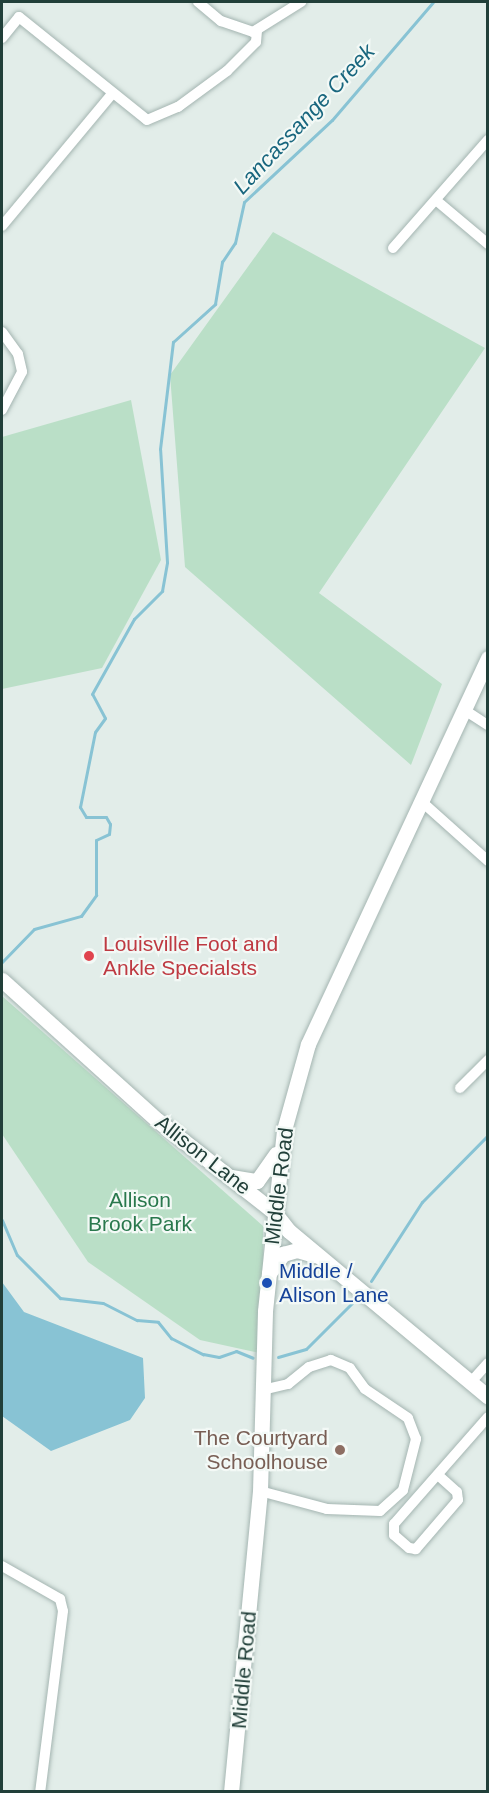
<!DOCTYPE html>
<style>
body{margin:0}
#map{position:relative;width:489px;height:1793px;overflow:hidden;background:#e2ede9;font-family:Arial,sans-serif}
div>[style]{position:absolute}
.green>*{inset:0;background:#badfc7}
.water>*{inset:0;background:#88c3d4}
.stream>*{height:3px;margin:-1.5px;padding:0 1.5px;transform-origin:1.5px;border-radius:1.5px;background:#88c3d4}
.roads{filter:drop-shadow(0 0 2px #a4b5b1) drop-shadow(0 0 2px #a4b5b1)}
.street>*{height:10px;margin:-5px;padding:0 5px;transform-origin:5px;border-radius:5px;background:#fff}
.secondary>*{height:15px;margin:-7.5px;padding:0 7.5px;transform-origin:7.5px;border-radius:7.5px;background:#fff}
.dots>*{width:16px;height:16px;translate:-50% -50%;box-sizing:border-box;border:3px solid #f3f9f6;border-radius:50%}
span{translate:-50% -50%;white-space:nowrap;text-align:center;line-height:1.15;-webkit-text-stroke:4.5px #f3f9f6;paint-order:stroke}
.health-label{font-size:21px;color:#be3a42}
.left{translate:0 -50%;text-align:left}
.street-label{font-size:21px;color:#213f39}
.park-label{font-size:21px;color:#29784d}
.transit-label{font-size:21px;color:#164399}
.education-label{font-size:21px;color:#785e54}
.right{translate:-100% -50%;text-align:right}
.water-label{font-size:22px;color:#18667e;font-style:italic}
.frame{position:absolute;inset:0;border:3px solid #213f39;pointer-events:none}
</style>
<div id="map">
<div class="green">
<i style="clip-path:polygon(273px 232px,485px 348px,319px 593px,442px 684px,411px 765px,185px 567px,170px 375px)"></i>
<i style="clip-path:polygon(131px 400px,161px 560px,102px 668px,2px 689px,2px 437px)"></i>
<i style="clip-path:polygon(2px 996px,263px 1226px,264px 1354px,200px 1340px,88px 1262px,2px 1134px)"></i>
</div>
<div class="water">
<i style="clip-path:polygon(2px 1282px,24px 1312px,143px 1358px,145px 1398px,130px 1420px,51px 1451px,2px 1416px)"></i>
</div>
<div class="stream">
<i style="left:2px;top:962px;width:46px;rotate:-45.9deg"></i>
<i style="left:34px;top:929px;width:49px;rotate:-15.5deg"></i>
<i style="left:81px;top:916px;width:26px;rotate:-54deg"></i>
<i style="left:96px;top:895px;width:55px;rotate:-90deg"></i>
<i style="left:96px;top:840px;width:14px;rotate:-25deg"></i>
<i style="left:109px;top:834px;width:10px;rotate:-84deg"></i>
<i style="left:110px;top:824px;width:8px;rotate:-120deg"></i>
<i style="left:106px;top:817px;width:20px;rotate:180deg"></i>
<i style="left:86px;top:817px;width:12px;rotate:-121deg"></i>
<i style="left:80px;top:807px;width:76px;rotate:-78.7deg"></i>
<i style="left:95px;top:732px;width:17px;rotate:-54deg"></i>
<i style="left:105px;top:718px;width:27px;rotate:-118deg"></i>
<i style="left:92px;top:694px;width:86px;rotate:-60.8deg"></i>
<i style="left:134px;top:619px;width:40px;rotate:-45deg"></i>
<i style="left:162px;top:591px;width:29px;rotate:-80deg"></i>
<i style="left:167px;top:562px;width:113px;rotate:-93.5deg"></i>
<i style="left:160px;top:449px;width:108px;rotate:-83.1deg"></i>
<i style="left:173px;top:342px;width:57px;rotate:-42.1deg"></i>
<i style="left:215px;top:304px;width:43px;rotate:-80.5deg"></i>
<i style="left:222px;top:262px;width:23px;rotate:-56deg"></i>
<i style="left:235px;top:243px;width:42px;rotate:-77.6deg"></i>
<i style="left:244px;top:202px;width:120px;rotate:-43deg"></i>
<i style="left:332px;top:120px;width:155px;rotate:-49.4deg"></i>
<i style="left:2px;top:1220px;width:38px;rotate:67deg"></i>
<i style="left:17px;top:1255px;width:61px;rotate:45deg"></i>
<i style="left:60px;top:1298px;width:43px;rotate:6.6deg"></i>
<i style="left:103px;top:1303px;width:38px;rotate:27deg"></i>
<i style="left:137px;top:1320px;width:21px;rotate:5deg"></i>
<i style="left:158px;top:1322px;width:21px;rotate:51deg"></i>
<i style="left:171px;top:1338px;width:36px;rotate:27deg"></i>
<i style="left:203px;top:1354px;width:16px;rotate:11deg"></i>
<i style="left:219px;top:1357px;width:18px;rotate:-19deg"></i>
<i style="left:236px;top:1351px;width:18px;rotate:22deg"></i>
<i style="left:371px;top:1281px;width:94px;rotate:-57.2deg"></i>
<i style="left:422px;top:1202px;width:94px;rotate:-45.4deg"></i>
<i style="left:278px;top:1357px;width:29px;rotate:-16deg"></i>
<i style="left:306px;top:1349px;width:69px;rotate:-45deg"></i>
</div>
<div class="roads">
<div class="street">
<i style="left:198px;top:2px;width:30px;rotate:40deg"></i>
<i style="left:221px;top:21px;width:34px;rotate:19deg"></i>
<i style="left:253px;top:32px;width:57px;rotate:-32deg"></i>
<i style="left:2px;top:38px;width:27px;rotate:-51deg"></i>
<i style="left:19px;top:17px;width:164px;rotate:38.8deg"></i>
<i style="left:147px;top:120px;width:34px;rotate:-23deg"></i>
<i style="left:178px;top:107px;width:61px;rotate:-36.3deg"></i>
<i style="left:227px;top:71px;width:41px;rotate:-45deg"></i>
<i style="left:256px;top:42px;width:12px;rotate:-85deg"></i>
<i style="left:437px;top:201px;width:67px;rotate:40.1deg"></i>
<i style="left:2px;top:226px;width:170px;rotate:-50.2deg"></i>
<i style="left:393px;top:248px;width:144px;rotate:-48.7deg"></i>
<i style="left:2px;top:332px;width:27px;rotate:54deg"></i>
<i style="left:18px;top:354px;width:18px;rotate:77deg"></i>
<i style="left:22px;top:372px;width:43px;rotate:117.8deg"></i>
<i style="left:463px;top:709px;width:30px;rotate:33deg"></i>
<i style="left:421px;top:801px;width:90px;rotate:41.8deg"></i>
<i style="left:460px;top:1088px;width:40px;rotate:-45deg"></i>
<i style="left:470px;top:1383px;width:27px;rotate:-48deg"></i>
<i style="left:439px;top:1476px;width:24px;rotate:42deg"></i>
<i style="left:457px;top:1492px;width:8px;rotate:83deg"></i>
<i style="left:458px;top:1500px;width:65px;rotate:130.6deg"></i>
<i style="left:416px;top:1549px;width:7px;rotate:-172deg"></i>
<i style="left:409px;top:1548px;width:20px;rotate:-139deg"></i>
<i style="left:394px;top:1535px;width:11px;rotate:-90deg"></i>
<i style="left:394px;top:1524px;width:142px;rotate:-48.7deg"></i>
<i style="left:260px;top:1491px;width:69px;rotate:15deg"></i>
<i style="left:327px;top:1509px;width:53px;rotate:2.2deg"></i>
<i style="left:380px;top:1511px;width:31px;rotate:-42deg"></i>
<i style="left:403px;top:1490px;width:53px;rotate:-75.7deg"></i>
<i style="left:416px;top:1439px;width:22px;rotate:-111deg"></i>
<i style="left:408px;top:1418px;width:52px;rotate:-146deg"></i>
<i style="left:365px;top:1389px;width:26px;rotate:-126deg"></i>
<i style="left:350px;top:1368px;width:21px;rotate:-157deg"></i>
<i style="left:331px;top:1360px;width:23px;rotate:162deg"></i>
<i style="left:309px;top:1367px;width:27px;rotate:141deg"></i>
<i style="left:288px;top:1384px;width:26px;rotate:167deg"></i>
<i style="left:2px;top:1566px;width:67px;rotate:29.6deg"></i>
<i style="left:60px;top:1599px;width:12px;rotate:76deg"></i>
<i style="left:63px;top:1611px;width:182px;rotate:97.2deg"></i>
</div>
<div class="secondary">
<i style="left:2px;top:980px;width:209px;rotate:42.1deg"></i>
<i style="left:157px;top:1120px;width:149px;rotate:38.2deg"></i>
<i style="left:274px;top:1212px;width:24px;rotate:52deg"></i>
<i style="left:289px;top:1231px;width:259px;rotate:39.8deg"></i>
<i style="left:231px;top:1177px;width:26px;rotate:9deg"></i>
<i style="left:257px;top:1181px;width:33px;rotate:-55deg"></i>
<i style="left:269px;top:1273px;width:24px;rotate:-54deg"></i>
<i style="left:283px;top:1254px;width:15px;rotate:-16deg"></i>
<i style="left:297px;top:1250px;width:19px;rotate:16deg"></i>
<i style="left:231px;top:1792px;width:302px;rotate:-84.5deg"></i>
<i style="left:260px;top:1491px;width:180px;rotate:-88.4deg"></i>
<i style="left:265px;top:1311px;width:182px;rotate:-84deg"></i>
<i style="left:284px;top:1130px;width:89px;rotate:-74.4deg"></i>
<i style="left:308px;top:1044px;width:426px;rotate:-65deg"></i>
</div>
</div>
<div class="dots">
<i style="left:89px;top:956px;background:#e0444e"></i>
<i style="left:267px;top:1283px;background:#1a4fb4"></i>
<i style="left:340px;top:1450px;background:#8d6e63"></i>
</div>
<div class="health-label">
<span class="left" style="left:103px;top:956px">Louisville Foot and<br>Ankle Specialsts</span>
</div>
<div class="street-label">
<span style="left:203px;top:1155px;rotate:38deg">Allison Lane</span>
<span style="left:279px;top:1186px;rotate:-83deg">Middle Road</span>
<span style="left:244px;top:1670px;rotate:-85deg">Middle Road</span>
</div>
<div class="park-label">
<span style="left:140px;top:1212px">Allison<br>Brook Park</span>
</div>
<div class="transit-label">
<span class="left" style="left:279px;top:1283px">Middle /<br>Alison Lane</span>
</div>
<div class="education-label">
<span class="right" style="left:328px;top:1450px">The Courtyard<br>Schoolhouse</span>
</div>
<div class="water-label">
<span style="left:304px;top:119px;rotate:-47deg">Lancassange Creek</span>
</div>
<div class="frame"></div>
</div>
